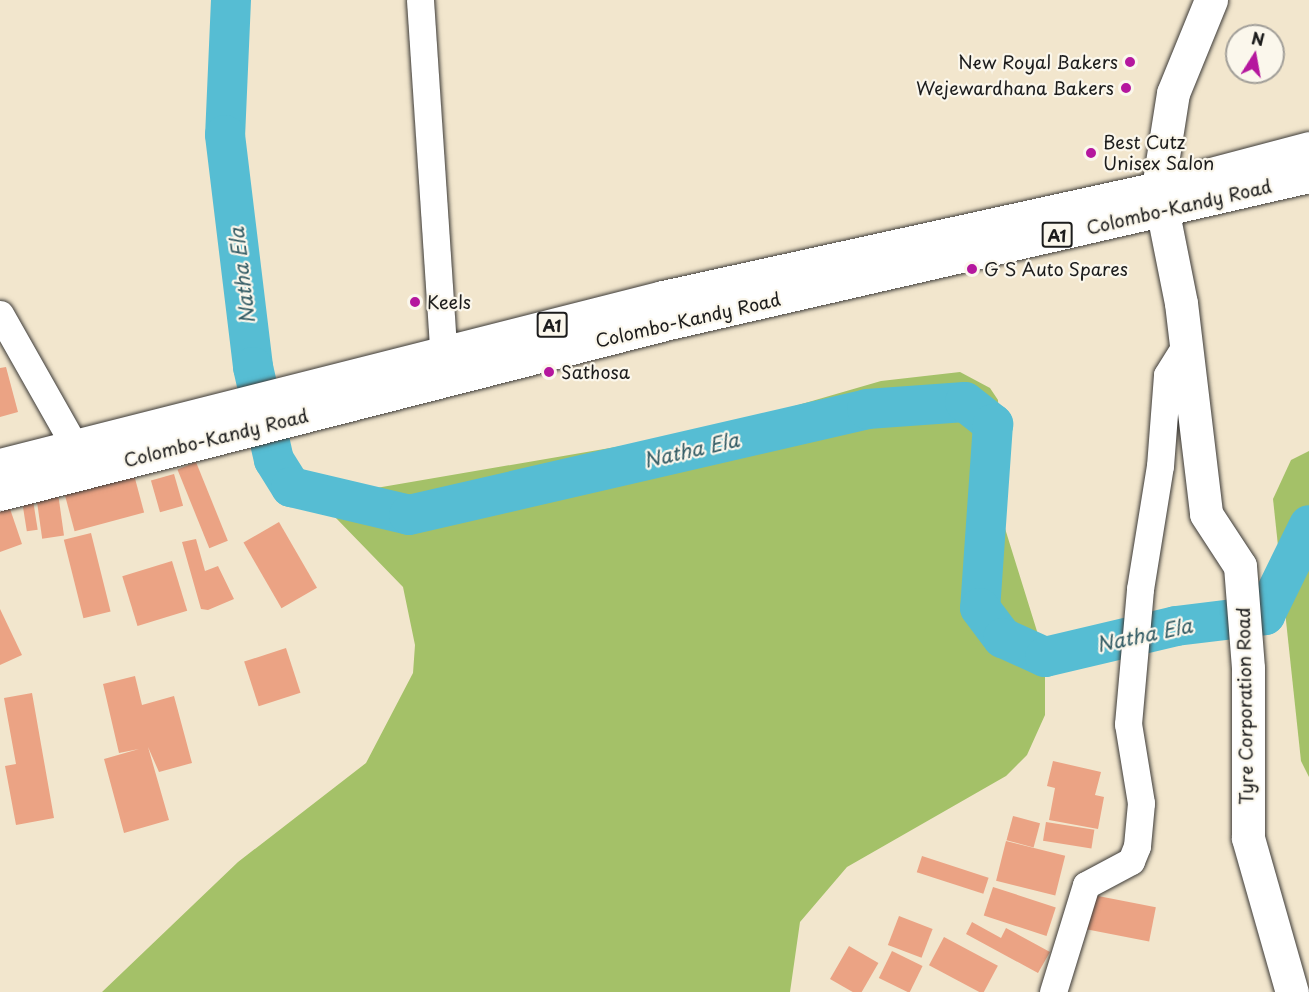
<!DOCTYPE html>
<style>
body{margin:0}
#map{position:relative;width:1309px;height:992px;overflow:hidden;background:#f2e6cd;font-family:"Playpen Sans",sans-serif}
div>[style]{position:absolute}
.green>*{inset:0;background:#a4c168}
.river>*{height:40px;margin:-20px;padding:0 20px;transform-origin:20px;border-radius:20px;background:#56bdd3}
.building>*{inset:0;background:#eba384;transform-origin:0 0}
.roads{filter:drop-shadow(0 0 2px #3c3a37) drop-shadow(0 0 2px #3c3a37)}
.street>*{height:27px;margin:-13.5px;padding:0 13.5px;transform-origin:13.5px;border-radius:13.5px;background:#fff}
.secondary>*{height:33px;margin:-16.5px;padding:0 16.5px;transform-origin:16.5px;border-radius:16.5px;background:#fff}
.highway>*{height:33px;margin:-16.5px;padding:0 16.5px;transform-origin:16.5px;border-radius:16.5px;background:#fff}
.dots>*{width:16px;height:16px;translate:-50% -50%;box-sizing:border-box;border:3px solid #fbf7ec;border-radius:50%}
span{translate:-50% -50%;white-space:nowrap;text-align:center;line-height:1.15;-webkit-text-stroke:4.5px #fbf7ec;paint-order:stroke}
.shield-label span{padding:2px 4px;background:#fbf7ec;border:2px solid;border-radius:4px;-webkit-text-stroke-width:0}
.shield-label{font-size:16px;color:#1c1c1c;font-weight:700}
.poi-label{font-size:18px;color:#1c1c1c}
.right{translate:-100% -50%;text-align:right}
.left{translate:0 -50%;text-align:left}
.street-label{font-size:18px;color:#1c1c1c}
.water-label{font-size:20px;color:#335c65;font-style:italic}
.north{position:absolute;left:1225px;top:24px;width:60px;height:60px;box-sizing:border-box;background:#fbf7ec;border:2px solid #a29f99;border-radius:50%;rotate:11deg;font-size:16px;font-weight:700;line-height:24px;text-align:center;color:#1c1c1c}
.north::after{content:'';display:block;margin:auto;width:21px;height:27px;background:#b5179e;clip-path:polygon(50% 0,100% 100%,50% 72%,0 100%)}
</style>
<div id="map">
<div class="green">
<i style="clip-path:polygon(960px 372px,990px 388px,998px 400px,1003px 522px,1045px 657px,1045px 715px,1027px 755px,1006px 776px,847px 867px,800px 922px,790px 992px,102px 992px,238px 862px,366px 763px,413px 673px,415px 645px,403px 587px,335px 517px,347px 493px,709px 431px,881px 381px)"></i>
<i style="clip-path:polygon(1309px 451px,1309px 777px,1301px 761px,1273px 499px,1291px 460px)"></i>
</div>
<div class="river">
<i style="left:231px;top:0;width:135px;rotate:92.5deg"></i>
<i style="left:225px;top:135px;width:234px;rotate:83.1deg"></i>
<i style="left:253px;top:367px;width:95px;rotate:77.3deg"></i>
<i style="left:274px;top:460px;width:32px;rotate:58deg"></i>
<i style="left:291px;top:487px;width:121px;rotate:13.3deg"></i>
<i style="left:409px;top:515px;width:470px;rotate:-13deg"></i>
<i style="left:867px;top:409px;width:98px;rotate:-4.1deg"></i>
<i style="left:965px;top:402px;width:36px;rotate:38deg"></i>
<i style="left:993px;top:424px;width:184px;rotate:94deg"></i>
<i style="left:980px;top:608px;width:38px;rotate:53deg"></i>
<i style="left:1003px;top:638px;width:46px;rotate:24.3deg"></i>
<i style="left:1045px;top:657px;width:135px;rotate:-13.3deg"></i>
<i style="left:1176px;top:626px;width:90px;rotate:-7deg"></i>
<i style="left:1265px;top:615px;width:100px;rotate:-63.9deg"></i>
</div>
<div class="building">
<i style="clip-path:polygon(6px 367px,18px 412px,0 417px,0 368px)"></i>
<i style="left:196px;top:462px;width:85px;height:20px;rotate:68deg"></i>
<i style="left:133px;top:471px;width:43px;height:72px;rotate:75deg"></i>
<i style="left:174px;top:474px;width:33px;height:24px;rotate:74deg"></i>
<i style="left:58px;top:493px;width:43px;height:22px;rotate:82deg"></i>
<i style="clip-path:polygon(7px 500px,22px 544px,0 552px,0 502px)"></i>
<i style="left:33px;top:500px;width:30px;height:11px;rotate:81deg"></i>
<i style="left:279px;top:522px;width:76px;height:41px;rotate:60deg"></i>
<i style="left:91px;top:533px;width:81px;height:28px;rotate:76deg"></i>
<i style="clip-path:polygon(196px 539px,205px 571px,218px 566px,234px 599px,208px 610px,201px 609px,182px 542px)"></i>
<i style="left:172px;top:561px;width:52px;height:52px;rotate:73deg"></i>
<i style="clip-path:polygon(0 609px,22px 655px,0 665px)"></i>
<i style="left:286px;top:648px;width:47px;height:44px;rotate:72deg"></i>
<i style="clip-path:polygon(135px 676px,142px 705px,174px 696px,192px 763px,159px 772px,148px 747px,169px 820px,124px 833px,104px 759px,139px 749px,119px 753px,103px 684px)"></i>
<i style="clip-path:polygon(32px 693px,54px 818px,16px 825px,5px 766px,16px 764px,4px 698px)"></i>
<i style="clip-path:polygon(1053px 761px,1101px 772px,1095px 795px,1104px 797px,1098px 829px,1049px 820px,1055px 788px,1047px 786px)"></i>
<i style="left:1013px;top:816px;width:28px;height:25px;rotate:15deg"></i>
<i style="left:1046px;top:822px;width:49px;height:19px;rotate:9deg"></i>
<i style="left:1006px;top:841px;width:61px;height:41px;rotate:14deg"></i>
<i style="left:922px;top:856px;width:70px;height:17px;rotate:18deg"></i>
<i style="left:993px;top:887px;width:66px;height:30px;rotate:18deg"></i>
<i style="left:1093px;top:895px;width:64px;height:35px;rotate:11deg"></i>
<i style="left:899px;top:916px;width:36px;height:31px;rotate:21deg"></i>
<i style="clip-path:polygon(972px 922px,1001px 938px,1006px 928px,1050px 952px,1038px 973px,966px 934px)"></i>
<i style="left:944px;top:937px;width:61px;height:32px;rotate:28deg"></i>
<i style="left:849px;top:946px;width:34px;height:38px;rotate:30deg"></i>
<i style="left:892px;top:951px;width:34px;height:30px;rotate:26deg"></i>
</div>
<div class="roads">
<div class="street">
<i style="left:420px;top:0;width:374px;rotate:86.2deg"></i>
<i style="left:0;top:314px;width:150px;rotate:60.5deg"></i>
<i style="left:1053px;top:992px;width:112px;rotate:-72.9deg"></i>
<i style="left:1086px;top:885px;width:51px;rotate:-28.1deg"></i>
<i style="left:1131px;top:861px;width:16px;rotate:-68deg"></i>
<i style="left:1137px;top:846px;width:43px;rotate:-84.7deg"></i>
<i style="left:1141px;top:803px;width:80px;rotate:-99.3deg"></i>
<i style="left:1128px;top:724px;width:136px;rotate:-84.9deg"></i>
<i style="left:1140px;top:589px;width:125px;rotate:-80.8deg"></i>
<i style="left:1160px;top:466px;width:91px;rotate:-85.6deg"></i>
<i style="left:1167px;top:375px;width:38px;rotate:-58deg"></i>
</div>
<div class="secondary">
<i style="left:1211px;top:0;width:100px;rotate:112.2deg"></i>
<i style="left:1173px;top:93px;width:96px;rotate:99deg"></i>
<i style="left:1158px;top:188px;width:117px;rotate:78.7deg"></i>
<i style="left:1181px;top:303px;width:212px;rotate:83.2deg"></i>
<i style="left:1206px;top:514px;width:62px;rotate:56.8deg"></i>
<i style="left:1240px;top:566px;width:102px;rotate:85.5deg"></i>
<i style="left:1248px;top:668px;width:170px;rotate:90deg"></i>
<i style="left:1248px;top:838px;width:160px;rotate:74.1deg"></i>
</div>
<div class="highway">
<i style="left:0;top:465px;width:684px;rotate:-14.22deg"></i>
<i style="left:663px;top:297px;width:507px;rotate:-12.42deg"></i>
<i style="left:1158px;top:188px;width:156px;rotate:-14.8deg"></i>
<i style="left:0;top:494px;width:691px;rotate:-14.34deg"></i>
<i style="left:669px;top:323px;width:657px;rotate:-12.94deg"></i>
</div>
</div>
<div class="dots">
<i style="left:1130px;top:62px;background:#b5179e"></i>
<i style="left:1126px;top:88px;background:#b5179e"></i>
<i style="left:1091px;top:153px;background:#b5179e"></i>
<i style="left:972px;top:269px;background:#b5179e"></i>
<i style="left:415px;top:302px;background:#b5179e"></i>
<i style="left:549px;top:372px;background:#b5179e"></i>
</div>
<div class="shield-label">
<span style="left:1057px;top:235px">A1</span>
<span style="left:552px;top:325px">A1</span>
</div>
<div class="poi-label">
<span class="right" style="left:1118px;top:62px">New Royal Bakers</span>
<span class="right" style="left:1114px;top:88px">Wejewardhana Bakers</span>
<span class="left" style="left:1103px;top:153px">Best Cutz<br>Unisex Salon</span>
<span class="left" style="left:984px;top:269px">G S Auto Spares</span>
<span class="left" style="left:427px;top:302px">Keels</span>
<span class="left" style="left:561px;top:372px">Sathosa</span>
</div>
<div class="street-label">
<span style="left:1179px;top:207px;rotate:-13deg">Colombo-Kandy Road</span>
<span style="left:688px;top:320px;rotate:-13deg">Colombo-Kandy Road</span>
<span style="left:216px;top:438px;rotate:-14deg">Colombo-Kandy Road</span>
<span style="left:1245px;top:706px;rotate:-91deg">Tyre Corporation Road</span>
</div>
<div class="water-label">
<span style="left:242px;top:276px;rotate:-97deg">Natha Ela</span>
<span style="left:691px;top:450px;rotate:-13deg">Natha Ela</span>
<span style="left:1144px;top:635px;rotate:-12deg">Natha Ela</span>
</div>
<div class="north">N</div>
</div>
